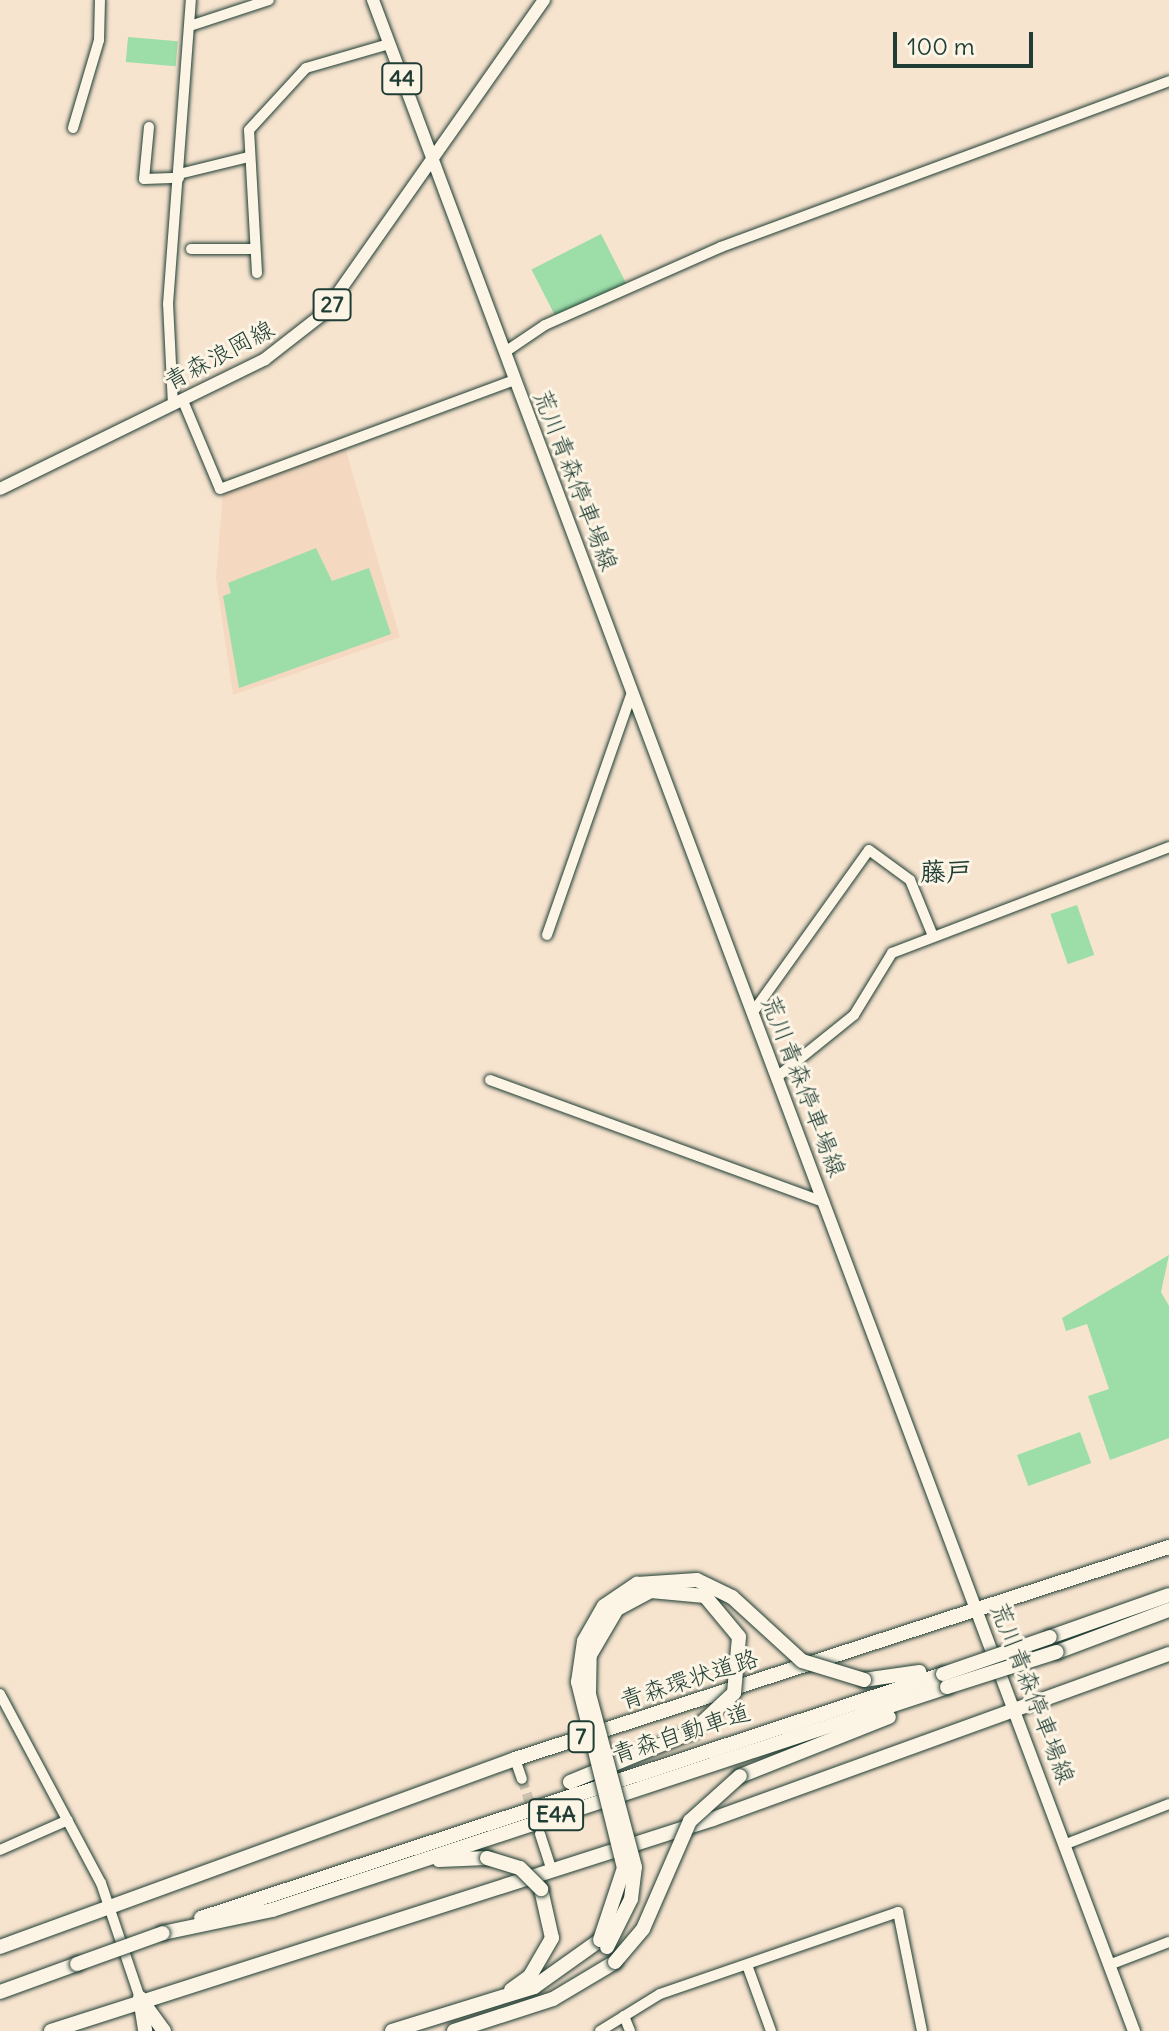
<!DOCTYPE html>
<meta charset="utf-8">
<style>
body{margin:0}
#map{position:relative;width:1169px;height:2031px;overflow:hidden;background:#f7e4cf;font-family:Delius,"Klee One",sans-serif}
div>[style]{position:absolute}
.built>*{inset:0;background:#f4d8c0}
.green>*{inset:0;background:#9cdda8;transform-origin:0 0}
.minor-tunnel>*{height:10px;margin-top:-5px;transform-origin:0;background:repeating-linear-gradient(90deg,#ccc3b0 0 10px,transparent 0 15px)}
.roads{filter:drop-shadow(0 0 2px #1f3d34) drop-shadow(0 0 2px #1f3d34)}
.minor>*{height:10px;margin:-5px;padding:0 5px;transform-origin:5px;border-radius:5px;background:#fcf5e5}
.major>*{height:12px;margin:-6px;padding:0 6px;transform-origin:6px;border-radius:6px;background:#fcf5e5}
.highway>*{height:14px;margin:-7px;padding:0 7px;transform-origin:7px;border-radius:7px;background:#fcf5e5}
.bridges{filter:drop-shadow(0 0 2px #1f3d34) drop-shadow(0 0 2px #1f3d34)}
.highway-bridge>*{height:14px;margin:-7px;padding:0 7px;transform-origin:7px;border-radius:7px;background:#fcf5e5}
span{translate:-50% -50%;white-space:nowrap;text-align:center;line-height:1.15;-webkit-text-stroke:6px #fcf5e5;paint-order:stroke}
.shield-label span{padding:2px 6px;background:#fcf5e5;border:2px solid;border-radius:6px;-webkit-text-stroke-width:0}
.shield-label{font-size:22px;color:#1f3d34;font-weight:700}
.street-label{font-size:24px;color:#1f3d34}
.neighbourhood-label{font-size:26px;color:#1f3d34;font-weight:700}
.scale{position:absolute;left:893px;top:32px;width:140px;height:36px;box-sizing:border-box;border:4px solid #1f3d34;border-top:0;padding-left:10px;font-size:24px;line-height:28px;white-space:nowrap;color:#1f3d34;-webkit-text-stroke:6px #fcf5e5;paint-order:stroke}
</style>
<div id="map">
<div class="built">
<i style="clip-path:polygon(345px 447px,400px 637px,233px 695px,216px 578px,223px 493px)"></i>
</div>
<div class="green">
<i style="left:128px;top:37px;width:50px;height:25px;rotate:5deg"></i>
<i style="left:601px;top:234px;width:57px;height:78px;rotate:63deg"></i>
<i style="clip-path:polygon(316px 548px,332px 581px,369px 568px,391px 634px,239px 688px,223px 596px,231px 593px,228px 583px)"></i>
<i style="left:1077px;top:905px;width:53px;height:28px;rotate:71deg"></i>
<i style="clip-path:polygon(1169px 1255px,1161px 1292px,1169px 1306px,1169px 1438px,1110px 1460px,1088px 1396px,1109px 1389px,1087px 1324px,1066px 1331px,1062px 1318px)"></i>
<i style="left:1080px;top:1432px;width:33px;height:67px;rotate:70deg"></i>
</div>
<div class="minor-tunnel">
<i style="left:522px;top:1779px;width:36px;rotate:72deg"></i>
</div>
<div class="roads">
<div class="minor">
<i style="left:190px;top:26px;width:83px;rotate:-18.2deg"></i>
<i style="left:149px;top:127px;width:52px;rotate:95.5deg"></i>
<i style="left:144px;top:179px;width:35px;rotate:-2deg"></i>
<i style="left:73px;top:128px;width:92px;rotate:-73.5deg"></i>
<i style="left:99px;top:40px;width:40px;rotate:-88.6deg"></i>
<i style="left:179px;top:174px;width:71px;rotate:-13.8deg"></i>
<i style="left:191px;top:249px;width:64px"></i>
<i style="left:257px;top:273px;width:143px;rotate:-93.2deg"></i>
<i style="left:249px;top:130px;width:84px;rotate:-47.4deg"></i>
<i style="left:306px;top:68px;width:86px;rotate:-16.1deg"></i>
<i style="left:505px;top:352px;width:48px;rotate:-34deg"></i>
<i style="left:545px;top:325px;width:193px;rotate:-23.9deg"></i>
<i style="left:721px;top:247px;width:478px;rotate:-20.3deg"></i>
<i style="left:183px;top:401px;width:95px;rotate:67.2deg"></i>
<i style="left:220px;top:489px;width:314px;rotate:-20.3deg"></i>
<i style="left:173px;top:405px;width:101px;rotate:-92.8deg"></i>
<i style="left:168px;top:304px;width:305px;rotate:-85.7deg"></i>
<i style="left:547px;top:935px;width:257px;rotate:-70.7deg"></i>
<i style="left:753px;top:1012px;width:199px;rotate:-54.4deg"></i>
<i style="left:869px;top:850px;width:51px;rotate:36.2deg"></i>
<i style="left:910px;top:880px;width:61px;rotate:67.7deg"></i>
<i style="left:777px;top:1077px;width:99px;rotate:-38.8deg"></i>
<i style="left:854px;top:1015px;width:73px;rotate:-58.5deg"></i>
<i style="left:892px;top:953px;width:297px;rotate:-20.9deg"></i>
<i style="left:490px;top:1080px;width:356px;rotate:20.1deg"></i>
<i style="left:0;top:1694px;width:214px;rotate:61.9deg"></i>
<i style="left:101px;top:1883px;width:121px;rotate:71.3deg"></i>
<i style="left:515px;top:1759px;width:21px;rotate:71deg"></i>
<i style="left:540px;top:1834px;width:36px;rotate:72deg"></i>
<i style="left:1066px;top:1844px;width:110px;rotate:-21.2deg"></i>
<i style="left:0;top:1850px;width:74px;rotate:-23.8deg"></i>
<i style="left:747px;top:1965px;width:70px;rotate:70deg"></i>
<i style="left:1109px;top:1965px;width:64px;rotate:-21deg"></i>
<i style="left:624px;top:2016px;width:16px;rotate:68deg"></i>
<i style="left:600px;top:2031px;width:70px;rotate:-31.7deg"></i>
<i style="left:660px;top:1994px;width:252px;rotate:-19deg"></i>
<i style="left:898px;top:1912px;width:121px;rotate:78.6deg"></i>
</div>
<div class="major">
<i style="left:373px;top:0;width:2169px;rotate:69.46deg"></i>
<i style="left:0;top:489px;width:295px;rotate:-26.1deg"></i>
<i style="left:265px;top:359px;width:75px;rotate:-37.9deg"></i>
<i style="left:324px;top:313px;width:383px;rotate:-54.9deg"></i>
</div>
<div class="highway">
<i style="left:1050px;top:1637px;width:126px;rotate:-19.4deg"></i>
<i style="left:1057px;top:1652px;width:120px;rotate:-20.6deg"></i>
<i style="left:864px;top:1680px;width:56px;rotate:-8.3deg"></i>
<i style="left:740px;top:1776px;width:160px;rotate:-21.6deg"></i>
<i style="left:570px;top:1782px;width:132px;rotate:-22.3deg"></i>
<i style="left:439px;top:1860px;width:48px;rotate:-2.4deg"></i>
<i style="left:201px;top:1918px;width:781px;rotate:-18.2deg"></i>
<i style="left:163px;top:1933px;width:111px;rotate:-11.9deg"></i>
<i style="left:272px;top:1910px;width:711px;rotate:-18.28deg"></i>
<i style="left:0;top:1947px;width:548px;rotate:-20.05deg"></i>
<i style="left:515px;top:1759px;width:688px;rotate:-17.96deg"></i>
<i style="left:511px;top:1990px;width:24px;rotate:-36deg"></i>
<i style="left:530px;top:1976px;width:44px;rotate:-59.9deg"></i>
<i style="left:552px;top:1938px;width:50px;rotate:-102.7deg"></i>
<i style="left:0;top:1992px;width:82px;rotate:-20deg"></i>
<i style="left:140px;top:1998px;width:41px;rotate:54deg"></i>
<i style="left:140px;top:1998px;width:33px;rotate:81deg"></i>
<i style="left:51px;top:2031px;width:695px;rotate:-17.76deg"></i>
<i style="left:713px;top:1819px;width:485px;rotate:-19.9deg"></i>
<i style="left:392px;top:2031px;width:149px;rotate:-17.2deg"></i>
<i style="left:534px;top:1987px;width:81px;rotate:-35.5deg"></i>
<i style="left:454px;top:2031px;width:104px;rotate:-17.9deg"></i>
<i style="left:553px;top:1999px;width:72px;rotate:-30.8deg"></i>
</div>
</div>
<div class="bridges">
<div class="highway-bridge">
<i style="left:943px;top:1674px;width:113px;rotate:-19.1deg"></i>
<i style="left:947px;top:1687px;width:115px;rotate:-17.7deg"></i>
<i style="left:487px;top:1858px;width:34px;rotate:17deg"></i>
<i style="left:520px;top:1868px;width:30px;rotate:45deg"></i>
<i style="left:600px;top:1940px;width:76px;rotate:-71.6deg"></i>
<i style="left:624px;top:1868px;width:192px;rotate:-103.9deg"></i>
<i style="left:578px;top:1682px;width:41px;rotate:-81.7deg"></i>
<i style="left:584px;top:1641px;width:40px;rotate:-60.3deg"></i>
<i style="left:604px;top:1606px;width:40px;rotate:-34deg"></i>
<i style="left:637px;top:1584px;width:60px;rotate:-3.8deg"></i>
<i style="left:697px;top:1580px;width:39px;rotate:26deg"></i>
<i style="left:732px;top:1597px;width:95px;rotate:42.4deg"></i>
<i style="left:802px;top:1661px;width:65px;rotate:17deg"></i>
<i style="left:607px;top:1947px;width:54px;rotate:-63.4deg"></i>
<i style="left:631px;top:1899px;width:32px;rotate:-83deg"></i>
<i style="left:635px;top:1867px;width:179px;rotate:-104.9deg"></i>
<i style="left:589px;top:1694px;width:39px;rotate:-89deg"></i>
<i style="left:590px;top:1655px;width:53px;rotate:-59.6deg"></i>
<i style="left:617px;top:1609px;width:38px;rotate:-28deg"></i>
<i style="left:651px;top:1591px;width:54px;rotate:5.3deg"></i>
<i style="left:705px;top:1596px;width:53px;rotate:50.3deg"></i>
<i style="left:739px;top:1637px;width:56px;rotate:95.1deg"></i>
<i style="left:734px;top:1693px;width:57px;rotate:137.1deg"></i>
<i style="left:615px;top:1962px;width:43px;rotate:-49.7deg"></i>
<i style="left:643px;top:1929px;width:118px;rotate:-66.5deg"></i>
<i style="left:690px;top:1821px;width:67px;rotate:-42deg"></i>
<i style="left:77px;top:1964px;width:91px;rotate:-19.8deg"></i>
</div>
</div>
<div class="shield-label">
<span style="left:402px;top:79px">44</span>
<span style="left:332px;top:305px">27</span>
<span style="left:581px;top:1737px">7</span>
<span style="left:556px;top:1815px">E4A</span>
</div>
<div class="street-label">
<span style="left:219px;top:355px;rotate:-28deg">青森浪岡線</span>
<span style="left:576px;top:480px;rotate:69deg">荒川青森停車場線</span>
<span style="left:804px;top:1086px;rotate:69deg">荒川青森停車場線</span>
<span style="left:689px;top:1679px;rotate:-18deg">青森環状道路</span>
<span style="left:1033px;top:1693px;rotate:69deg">荒川青森停車場線</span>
<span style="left:681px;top:1733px;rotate:-18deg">青森自動車道</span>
</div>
<div class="neighbourhood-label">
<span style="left:946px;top:872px">藤戸</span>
</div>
<div class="scale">100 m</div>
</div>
